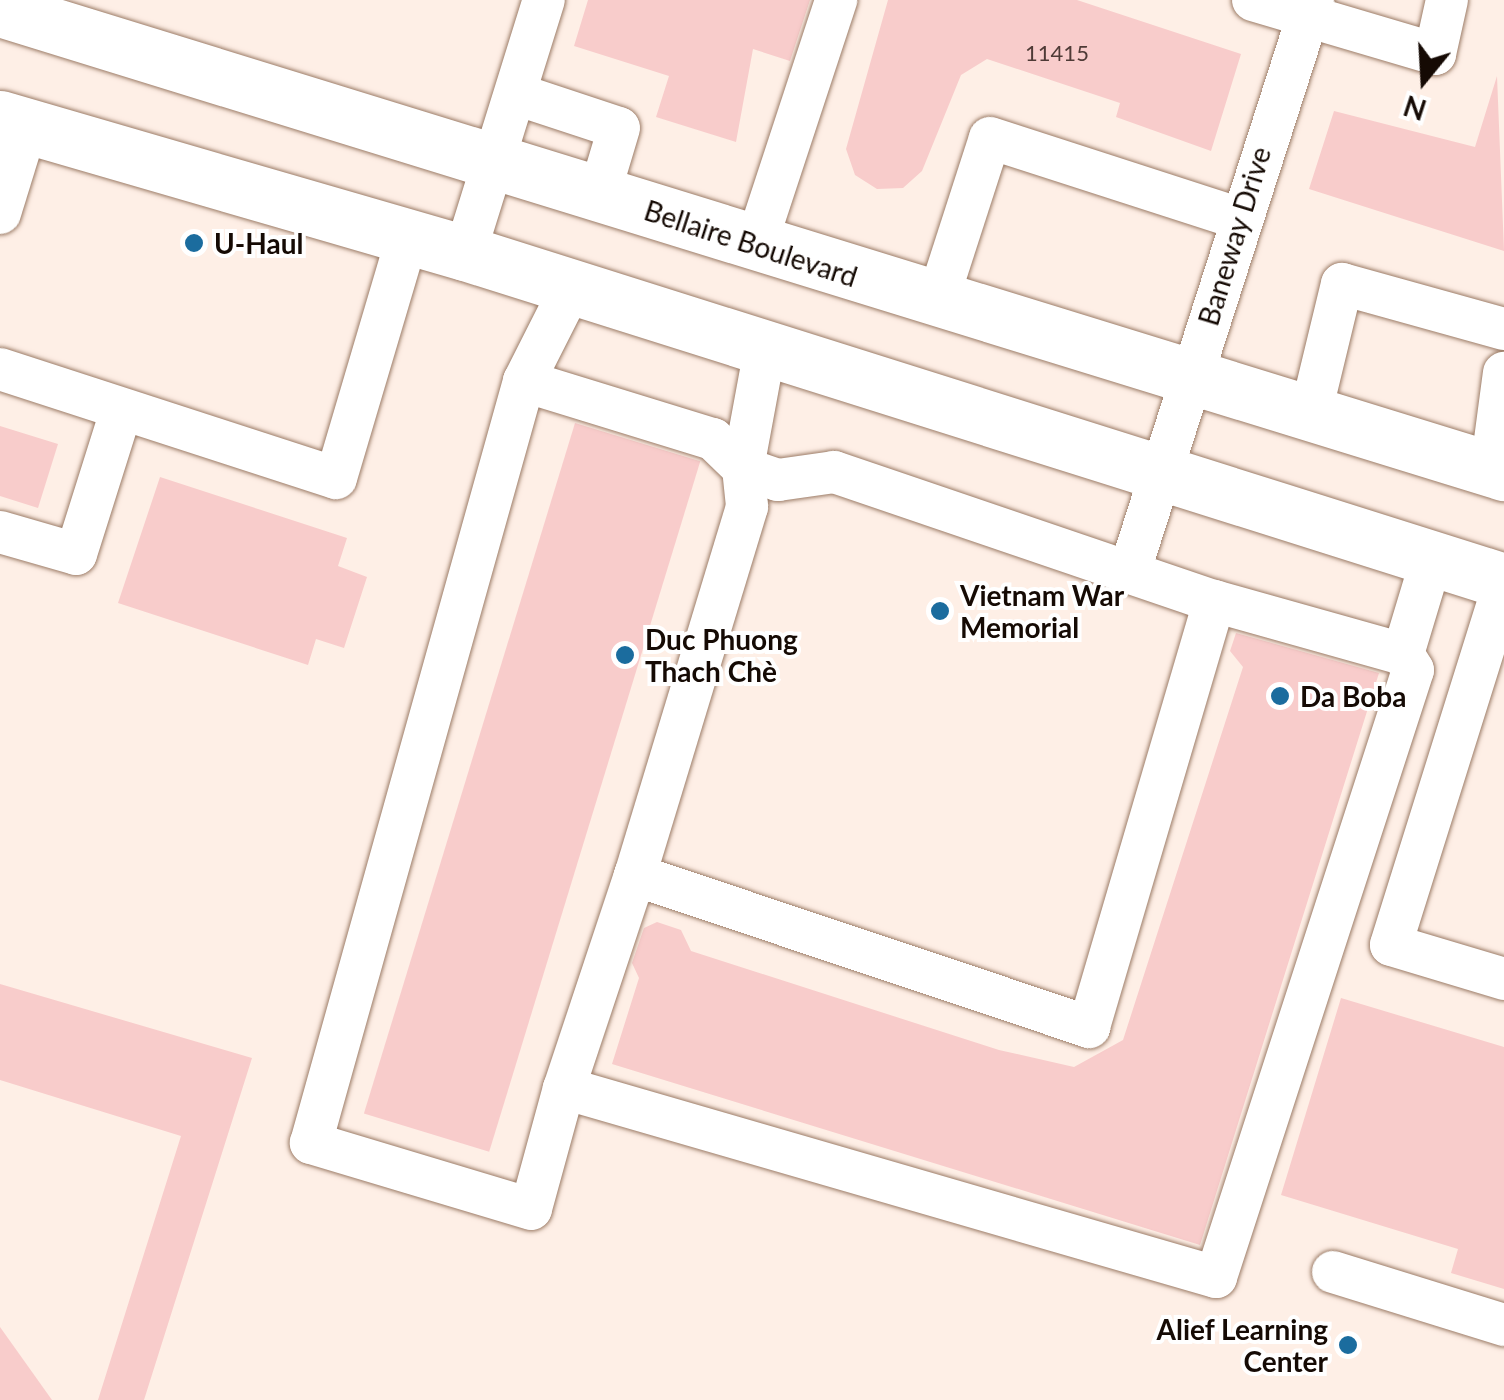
<!DOCTYPE html>
<meta charset="utf-8">
<style>
body{margin:0}
#map{position:relative;width:1504px;height:1400px;overflow:hidden;background:#feefe6;font-family:Lato,sans-serif}
div>[style]{position:absolute}
.building>*{inset:0;background:#f8cccb;transform-origin:0 0}
.roads{filter:drop-shadow(0 0 2px #9c7c67) drop-shadow(0 0 2px #9c7c67)}
.minor>*{height:42px;margin:-21px;padding:0 21px;transform-origin:21px;border-radius:21px;background:#fff}
.major>*{height:55px;margin:-27.5px;padding:0 27.5px;transform-origin:27.5px;border-radius:27.5px;background:#fff}
.dots>*{width:28px;height:28px;translate:-50% -50%;box-sizing:border-box;border:5px solid #fff;border-radius:50%}
span{translate:-50% -50%;white-space:nowrap;text-align:center;line-height:1.15;-webkit-text-stroke:8px #fff;paint-order:stroke}
.number-label{font-size:22px;color:#4e3a36}
.number-label span{-webkit-text-stroke-width:0}
.street-label{font-size:28px;color:#150a04}
.poi-label{font-size:28px;color:#150a04;font-weight:700}
.left{translate:0 -50%;text-align:left}
.right{translate:-100% -50%;text-align:right}
.north{position:absolute;left:1374px;top:30px;width:100px;height:100px;-webkit-text-stroke:8px #fff;paint-order:stroke;rotate:198deg;font-size:28px;font-weight:700;line-height:40px;text-align:center;color:#150a04}
.north::after{content:'';display:block;margin:auto;width:35px;height:45px;background:#150a04;clip-path:polygon(50% 0,100% 100%,50% 72%,0 100%)}
</style>
<div id="map">
<div class="building">
<i style="clip-path:polygon(588px 0,810px 0,790px 61px,753px 49px,736px 142px,656px 117px,669px 76px,574px 46px)"></i>
<i style="clip-path:polygon(888px 0,1077px 0,1241px 54px,1211px 151px,1116px 117px,1120px 103px,987px 59px,961px 75px,922px 171px,903px 188px,877px 189px,855px 175px,846px 149px)"></i>
<i style="clip-path:polygon(1497px 76px,1504px 251px,1309px 189px,1334px 111px,1475px 147px)"></i>
<i style="left:575px;top:423px;width:131px;height:722px;rotate:17deg"></i>
<i style="clip-path:polygon(0 426px,58px 444px,38px 508px,0 496px)"></i>
<i style="clip-path:polygon(160px 477px,347px 538px,338px 566px,367px 577px,344px 648px,316px 639px,308px 665px,118px 603px)"></i>
<i style="clip-path:polygon(1236px 633px,1379px 673px,1200px 1245px,612px 1064px,639px 978px,632px 963px,644px 928px,657px 922px,681px 930px,691px 951px,999px 1050px,1074px 1067px,1123px 1040px,1243px 667px,1230px 651px)"></i>
<i style="clip-path:polygon(0 984px,252px 1058px,144px 1400px,98px 1400px,181px 1136px,0 1080px)"></i>
<i style="clip-path:polygon(1341px 998px,1504px 1047px,1504px 1289px,1451px 1273px,1458px 1249px,1281px 1195px)"></i>
<i style="clip-path:polygon(0 1327px,52px 1400px,0 1400px)"></i>
</div>
<div class="roads">
<div class="minor">
<i style="left:1253px;top:0;width:190px;rotate:16.5deg"></i>
<i style="left:1435px;top:54px;width:55px;rotate:-77.5deg"></i>
<i style="left:516px;top:94px;width:108px;rotate:18.3deg"></i>
<i style="left:619px;top:128px;width:70px;rotate:106.6deg"></i>
<i style="left:0;top:213px;width:92px;rotate:-72.9deg"></i>
<i style="left:756px;top:244px;width:257px;rotate:-71.8deg"></i>
<i style="left:465px;top:253px;width:265px;rotate:-72.7deg"></i>
<i style="left:937px;top:302px;width:172px;rotate:-72.1deg"></i>
<i style="left:990px;top:138px;width:260px;rotate:17.9deg"></i>
<i style="left:765px;top:349px;width:121px;rotate:100.5deg"></i>
<i style="left:743px;top:468px;width:39px;rotate:84deg"></i>
<i style="left:747px;top:507px;width:385px;rotate:106.9deg"></i>
<i style="left:635px;top:875px;width:479px;rotate:18.5deg"></i>
<i style="left:1089px;top:1027px;width:444px;rotate:-73.6deg"></i>
<i style="left:1214px;top:601px;width:196px;rotate:15.7deg"></i>
<i style="left:1403px;top:654px;width:100px;rotate:-73.2deg"></i>
<i style="left:0;top:369px;width:353px;rotate:18deg"></i>
<i style="left:336px;top:478px;width:250px;rotate:-73.5deg"></i>
<i style="left:524px;top:381px;width:198px;rotate:17.1deg"></i>
<i style="left:713px;top:439px;width:42px;rotate:44deg"></i>
<i style="left:743px;top:468px;width:37px;rotate:19deg"></i>
<i style="left:778px;top:480px;width:57px;rotate:-8.1deg"></i>
<i style="left:834px;top:472px;width:401px;rotate:18.8deg"></i>
<i style="left:1310px;top:416px;width:136px;rotate:-76.4deg"></i>
<i style="left:1342px;top:284px;width:168px;rotate:15.5deg"></i>
<i style="left:1491px;top:470px;width:98px;rotate:-82.4deg"></i>
<i style="left:0;top:532px;width:79px;rotate:16.1deg"></i>
<i style="left:76px;top:554px;width:150px;rotate:-72.5deg"></i>
<i style="left:1129px;top:573px;width:602px;rotate:-72.2deg"></i>
<i style="left:1504px;top:584px;width:378px;rotate:107.4deg"></i>
<i style="left:1391px;top:945px;width:118px;rotate:16.7deg"></i>
<i style="left:635px;top:875px;width:225px;rotate:108.4deg"></i>
<i style="left:564px;top:1088px;width:679px;rotate:16.17deg"></i>
<i style="left:1216px;top:1277px;width:638px;rotate:-72.02deg"></i>
<i style="left:1413px;top:670px;width:19px;rotate:-122deg"></i>
<i style="left:564px;top:1088px;width:125px;rotate:105.3deg"></i>
<i style="left:531px;top:1209px;width:230px;rotate:-163.3deg"></i>
<i style="left:311px;top:1143px;width:791px;rotate:-74.38deg"></i>
<i style="left:524px;top:381px;width:104px;rotate:-63.2deg"></i>
<i style="left:1333px;top:1272px;width:179px;rotate:17.2deg"></i>
</div>
<div class="major">
<i style="left:0;top:9px;width:1574px;rotate:17.15deg"></i>
<i style="left:0;top:118px;width:484px;rotate:16.2deg"></i>
<i style="left:465px;top:253px;width:1090px;rotate:17.52deg"></i>
</div>
</div>
<div class="dots">
<i style="left:194px;top:243px;background:#1b6c9e"></i>
<i style="left:940px;top:611px;background:#1b6c9e"></i>
<i style="left:625px;top:655px;background:#1b6c9e"></i>
<i style="left:1280px;top:696px;background:#1b6c9e"></i>
<i style="left:1348px;top:1345px;background:#1b6c9e"></i>
</div>
<div class="number-label">
<span style="left:1057px;top:53px">11415</span>
</div>
<div class="street-label">
<span style="left:1234px;top:236px;rotate:-73deg">Baneway Drive</span>
<span style="left:751px;top:243px;rotate:18deg">Bellaire Boulevard</span>
</div>
<div class="poi-label">
<span class="left" style="left:214px;top:243px">U-Haul</span>
<span class="left" style="left:960px;top:611px">Vietnam War<br>Memorial</span>
<span class="left" style="left:645px;top:655px">Duc Phuong<br>Thach Chè</span>
<span class="left" style="left:1300px;top:696px">Da Boba</span>
<span class="right" style="left:1328px;top:1345px">Alief Learning<br>Center</span>
</div>
<div class="north">N</div>
</div>
